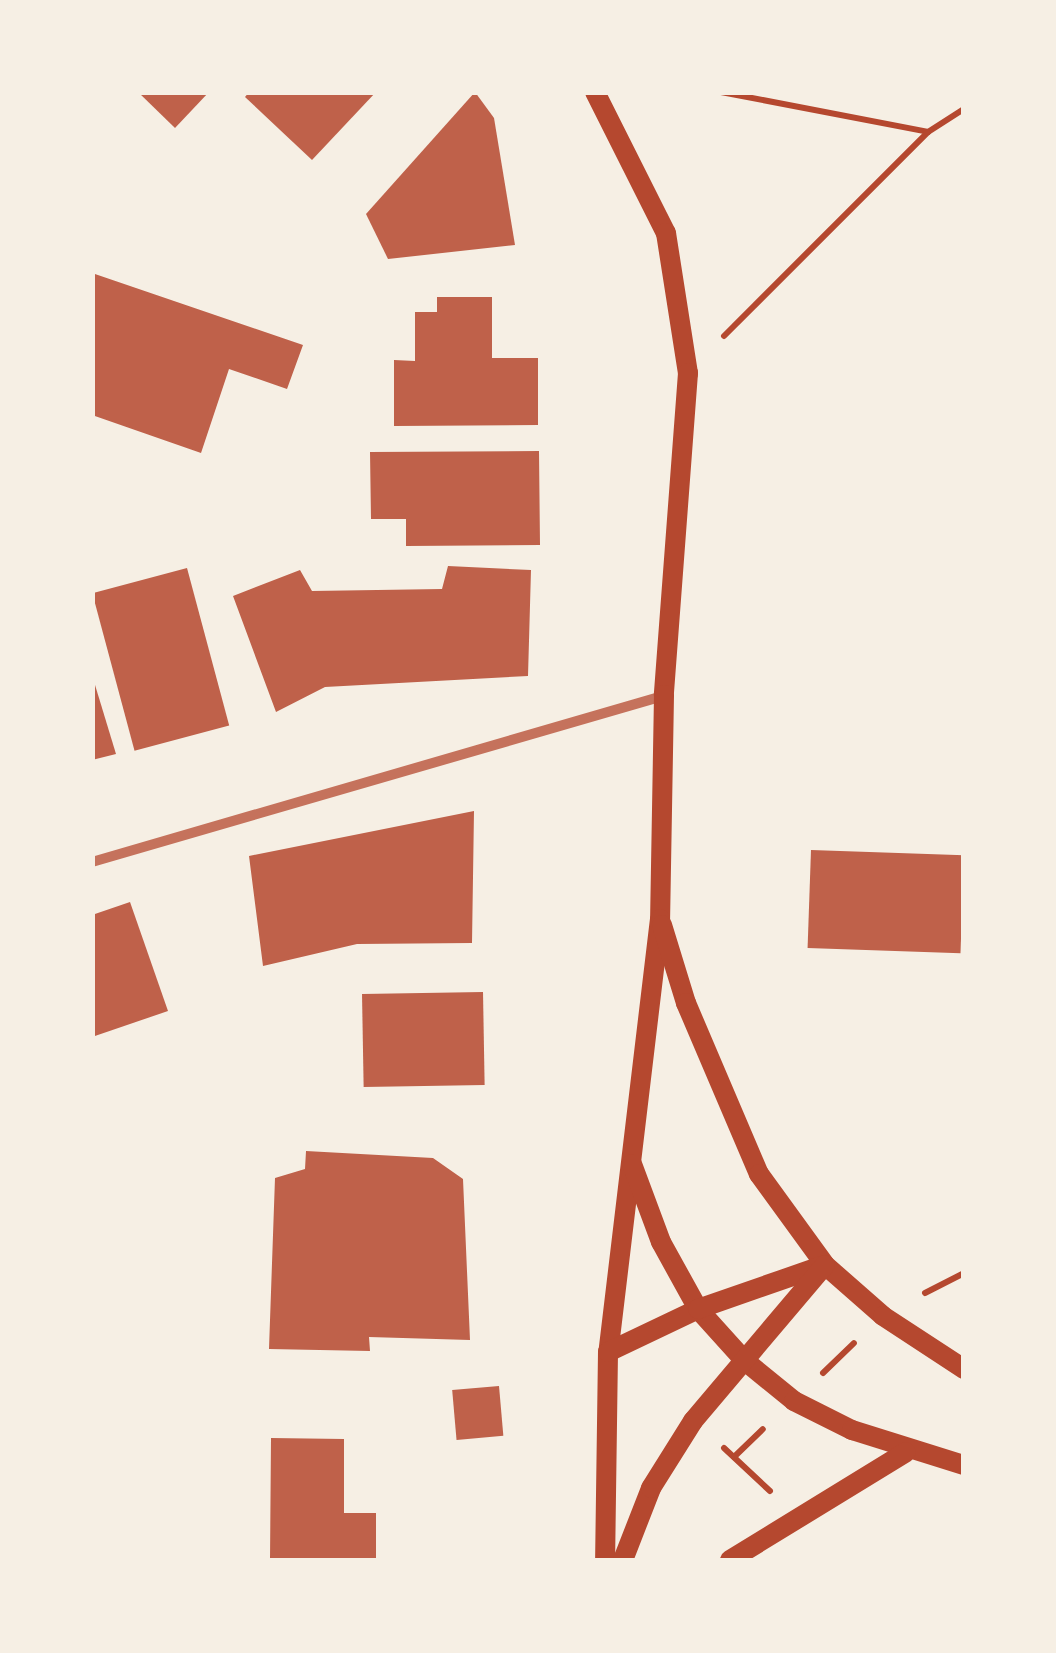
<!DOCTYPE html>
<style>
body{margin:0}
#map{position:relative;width:1056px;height:1653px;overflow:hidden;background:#f6efe4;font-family:Arial,sans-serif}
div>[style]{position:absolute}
.building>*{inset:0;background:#bf614a;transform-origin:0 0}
.path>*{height:6px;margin:-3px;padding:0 3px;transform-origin:3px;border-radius:3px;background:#b5482f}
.minor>*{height:10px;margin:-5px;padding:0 5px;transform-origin:5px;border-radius:5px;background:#c5725c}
.secondary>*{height:20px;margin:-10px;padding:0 10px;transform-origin:10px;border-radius:10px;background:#b5482f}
span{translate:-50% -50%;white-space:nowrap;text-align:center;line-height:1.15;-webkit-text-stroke:9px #f6efe4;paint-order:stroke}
.frame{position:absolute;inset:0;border:95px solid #f6efe4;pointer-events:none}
</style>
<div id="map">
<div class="building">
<i style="clip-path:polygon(138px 92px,209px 92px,175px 128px)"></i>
<i style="clip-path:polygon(249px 92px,376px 92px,312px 160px,245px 97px)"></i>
<i style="clip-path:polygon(475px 92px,494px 118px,515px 245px,388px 259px,366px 214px)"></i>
<i style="clip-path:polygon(92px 273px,303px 345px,287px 389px,229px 369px,201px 453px,92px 415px)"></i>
<i style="clip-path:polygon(437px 297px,492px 297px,492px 358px,538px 358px,538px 425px,394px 426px,394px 360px,415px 361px,415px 312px,437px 312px)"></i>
<i style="clip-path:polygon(539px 451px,540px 545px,406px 546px,406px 519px,371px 519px,370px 452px)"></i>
<i style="clip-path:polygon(448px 566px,531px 570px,528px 676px,325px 687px,276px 712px,233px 596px,300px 570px,312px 591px,442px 589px)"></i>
<i style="left:187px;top:568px;width:163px;height:98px;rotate:75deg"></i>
<i style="clip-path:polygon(92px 675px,116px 754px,92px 760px)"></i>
<i style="clip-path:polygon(474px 811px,472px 943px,357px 944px,263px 966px,249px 856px)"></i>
<i style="left:811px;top:850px;width:153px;height:98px;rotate:2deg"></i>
<i style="clip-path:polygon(130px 902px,168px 1011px,92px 1037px,92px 915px)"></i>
<i style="left:483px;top:992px;width:93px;height:121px;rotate:89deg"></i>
<i style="clip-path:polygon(306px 1151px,433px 1158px,463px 1179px,470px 1340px,369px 1337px,370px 1351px,269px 1349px,275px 1178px,305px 1169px)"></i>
<i style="left:499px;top:1386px;width:50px;height:47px;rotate:85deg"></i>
<i style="clip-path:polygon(271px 1438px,344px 1439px,344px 1513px,376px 1513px,376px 1560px,270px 1560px)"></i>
</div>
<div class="path">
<i style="left:721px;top:92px;width:211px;rotate:10.9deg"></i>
<i style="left:928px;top:132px;width:43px;rotate:-32.6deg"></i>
<i style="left:724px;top:336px;width:288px;rotate:-45deg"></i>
<i style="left:925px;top:1293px;width:44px;rotate:-27.1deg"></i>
<i style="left:823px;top:1373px;width:43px;rotate:-44.1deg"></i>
<i style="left:724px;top:1448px;width:63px;rotate:43.1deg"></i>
<i style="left:734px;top:1457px;width:40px;rotate:-44deg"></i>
</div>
<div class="minor">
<i style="left:92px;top:862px;width:595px;rotate:-16.21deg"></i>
</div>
<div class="secondary">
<i style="left:595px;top:92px;width:158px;rotate:63.3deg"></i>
<i style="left:666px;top:233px;width:142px;rotate:81.1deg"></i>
<i style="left:688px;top:373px;width:323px;rotate:94.3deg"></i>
<i style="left:664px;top:695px;width:224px;rotate:91deg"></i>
<i style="left:660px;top:919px;width:436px;rotate:96.8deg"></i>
<i style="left:608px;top:1352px;width:208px;rotate:90.8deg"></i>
<i style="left:662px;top:925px;width:82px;rotate:72.9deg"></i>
<i style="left:686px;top:1003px;width:186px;rotate:66.9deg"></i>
<i style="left:759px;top:1174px;width:112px;rotate:54deg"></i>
<i style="left:825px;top:1265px;width:77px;rotate:41.3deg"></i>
<i style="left:883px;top:1316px;width:97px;rotate:33.2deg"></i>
<i style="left:632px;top:1164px;width:83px;rotate:69.6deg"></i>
<i style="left:661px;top:1242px;width:77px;rotate:61.1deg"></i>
<i style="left:698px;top:1309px;width:70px;rotate:47.9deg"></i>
<i style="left:745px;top:1361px;width:63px;rotate:39.2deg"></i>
<i style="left:794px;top:1401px;width:65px;rotate:26.6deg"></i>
<i style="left:852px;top:1430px;width:117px;rotate:17.4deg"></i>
<i style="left:608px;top:1352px;width:100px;rotate:-25.5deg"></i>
<i style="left:698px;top:1309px;width:133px;rotate:-19.2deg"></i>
<i style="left:623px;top:1560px;width:77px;rotate:-68.7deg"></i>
<i style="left:651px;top:1488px;width:79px;rotate:-57.9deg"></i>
<i style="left:693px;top:1421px;width:204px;rotate:-49.8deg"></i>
<i style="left:730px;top:1560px;width:206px;rotate:-31.5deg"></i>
</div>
<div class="frame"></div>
</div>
